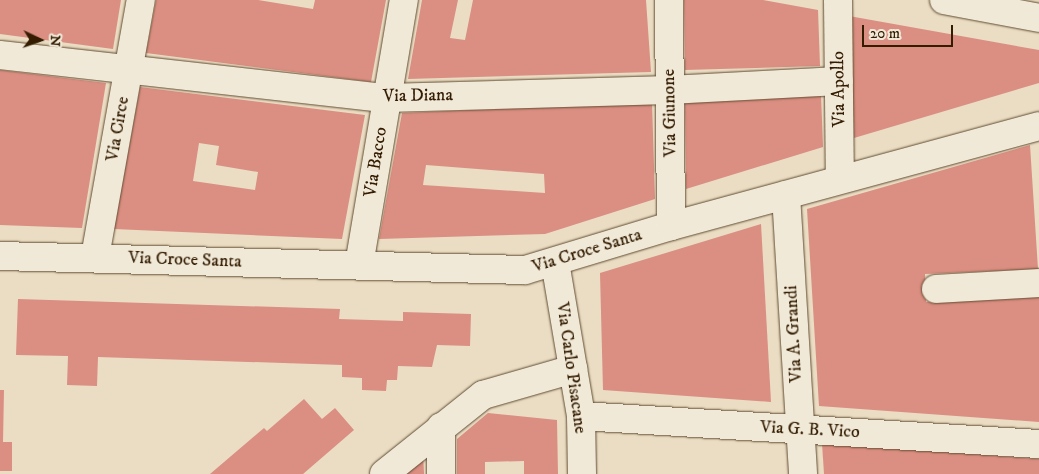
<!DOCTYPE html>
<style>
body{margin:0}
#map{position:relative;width:1039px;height:474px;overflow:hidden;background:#eaddc3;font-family:"IM FELL DW Pica",serif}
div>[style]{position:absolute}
.building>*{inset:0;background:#db8e82}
.roads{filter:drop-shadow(0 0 1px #614c31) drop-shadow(0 0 1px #614c31)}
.minor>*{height:28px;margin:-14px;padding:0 14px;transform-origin:14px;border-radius:14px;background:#f1e9d8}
.tertiary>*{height:28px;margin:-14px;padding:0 14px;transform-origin:14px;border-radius:14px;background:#f1e9d8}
span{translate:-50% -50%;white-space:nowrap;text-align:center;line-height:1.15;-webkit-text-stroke:5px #f1e9d8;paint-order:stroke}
.street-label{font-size:18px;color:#331c00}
.north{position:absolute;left:15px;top:15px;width:50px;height:50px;-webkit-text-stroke:4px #f1e9d8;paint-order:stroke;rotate:93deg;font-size:14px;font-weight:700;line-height:20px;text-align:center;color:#331c00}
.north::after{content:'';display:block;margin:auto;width:18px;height:22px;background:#331c00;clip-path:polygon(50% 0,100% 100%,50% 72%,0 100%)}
.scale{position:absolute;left:862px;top:25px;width:91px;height:22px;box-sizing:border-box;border:2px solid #331c00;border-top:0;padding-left:6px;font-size:15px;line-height:18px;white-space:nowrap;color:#331c00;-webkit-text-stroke:4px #f1e9d8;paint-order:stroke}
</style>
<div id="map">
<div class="building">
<i style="clip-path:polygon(0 0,121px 0,113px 49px,0 34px)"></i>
<i style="clip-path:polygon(156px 0,258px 0,313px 9px,315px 0,386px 0,371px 82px,146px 53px)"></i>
<i style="clip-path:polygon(422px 0,458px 0,450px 38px,465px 40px,473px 0,646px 0,651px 72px,408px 79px)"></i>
<i style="clip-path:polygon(684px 0,763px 0,818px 10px,820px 66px,685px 70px)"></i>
<i style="clip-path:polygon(849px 16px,1039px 50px,1039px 83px,854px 138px)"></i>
<i style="clip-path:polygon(0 70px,106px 83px,82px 228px,0 225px)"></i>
<i style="clip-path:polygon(evenodd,140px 87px,365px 115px,342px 239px,114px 229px,140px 87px,199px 143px,219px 146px,216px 165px,258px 172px,255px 190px,193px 181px,199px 143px)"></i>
<i style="clip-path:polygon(821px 95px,823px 147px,686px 189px,685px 101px)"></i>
<i style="clip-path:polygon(evenodd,652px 102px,655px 199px,545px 234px,379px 239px,402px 113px,652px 102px,426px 165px,544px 174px,545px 193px,423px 185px,426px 165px)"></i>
<i style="clip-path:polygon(1030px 145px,1038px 269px,925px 274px,926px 302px,1039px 296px,1039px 422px,819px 406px,807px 209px)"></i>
<i style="clip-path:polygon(761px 224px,771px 402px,603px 390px,600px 273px)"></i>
<i style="clip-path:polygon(18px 299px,340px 309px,339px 319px,403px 321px,403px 312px,471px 314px,470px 346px,437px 345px,432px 367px,398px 366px,397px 380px,387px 380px,386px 391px,362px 390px,362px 378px,342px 377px,342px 365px,98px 357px,97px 386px,67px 385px,68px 356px,16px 355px)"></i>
<i style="clip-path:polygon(0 390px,4px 390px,3px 442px,12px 442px,12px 471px,0 471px)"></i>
<i style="clip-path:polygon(304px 399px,322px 419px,335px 408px,354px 430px,303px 474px,210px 474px,264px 428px,267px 431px)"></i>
<i style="clip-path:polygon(488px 413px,557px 420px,558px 474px,524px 474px,524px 461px,485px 462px,485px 474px,457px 474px,457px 439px)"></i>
<i style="clip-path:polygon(822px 443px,1039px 459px,1039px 474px,824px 474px)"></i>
<i style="clip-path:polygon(423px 452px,424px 474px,395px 474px)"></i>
</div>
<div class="roads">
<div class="minor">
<i style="left:669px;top:0;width:226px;rotate:89.5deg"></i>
<i style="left:838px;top:0;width:179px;rotate:89.4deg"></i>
<i style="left:0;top:55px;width:388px;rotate:6.4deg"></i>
<i style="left:386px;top:98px;width:283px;rotate:-1.6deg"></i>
<i style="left:669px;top:90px;width:170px;rotate:-3deg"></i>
<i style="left:786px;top:195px;width:280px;rotate:86.5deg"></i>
<i style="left:95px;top:257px;width:261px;rotate:-79.9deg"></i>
<i style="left:555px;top:262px;width:156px;rotate:80.4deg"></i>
<i style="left:581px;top:416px;width:58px;rotate:89deg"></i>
<i style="left:359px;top:265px;width:269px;rotate:-80.4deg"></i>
<i style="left:936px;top:289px;width:103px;rotate:-3.3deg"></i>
<i style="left:581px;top:416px;width:459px;rotate:3.5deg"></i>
<i style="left:441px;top:427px;width:47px;rotate:90deg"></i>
<i style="left:384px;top:474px;width:127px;rotate:-38.6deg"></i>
<i style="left:483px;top:395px;width:94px;rotate:-16.1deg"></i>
</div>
<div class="tertiary">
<i style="left:944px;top:0;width:97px;rotate:10.7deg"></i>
<i style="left:0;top:256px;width:525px;rotate:1.53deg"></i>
<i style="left:525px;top:270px;width:152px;rotate:-16.8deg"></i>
<i style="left:671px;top:226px;width:381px;rotate:-15.2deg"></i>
</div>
</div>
<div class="street-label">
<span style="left:839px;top:89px;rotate:-91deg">Via Apollo</span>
<span style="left:418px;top:96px;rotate:-1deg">Via Diana</span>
<span style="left:670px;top:113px;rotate:-91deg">Via Giunone</span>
<span style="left:118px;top:129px;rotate:-80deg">Via Circe</span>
<span style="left:376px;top:162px;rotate:-81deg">Via Bacco</span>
<span style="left:587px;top:251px;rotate:-17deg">Via Croce Santa</span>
<span style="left:185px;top:260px;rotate:2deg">Via Croce Santa</span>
<span style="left:794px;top:334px;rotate:-93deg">Via A. Grandi</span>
<span style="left:571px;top:368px;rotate:82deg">Via Carlo Pisacane</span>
<span style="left:810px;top:430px;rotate:3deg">Via G. B. Vico</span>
</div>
<div class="north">N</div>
<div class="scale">20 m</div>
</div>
